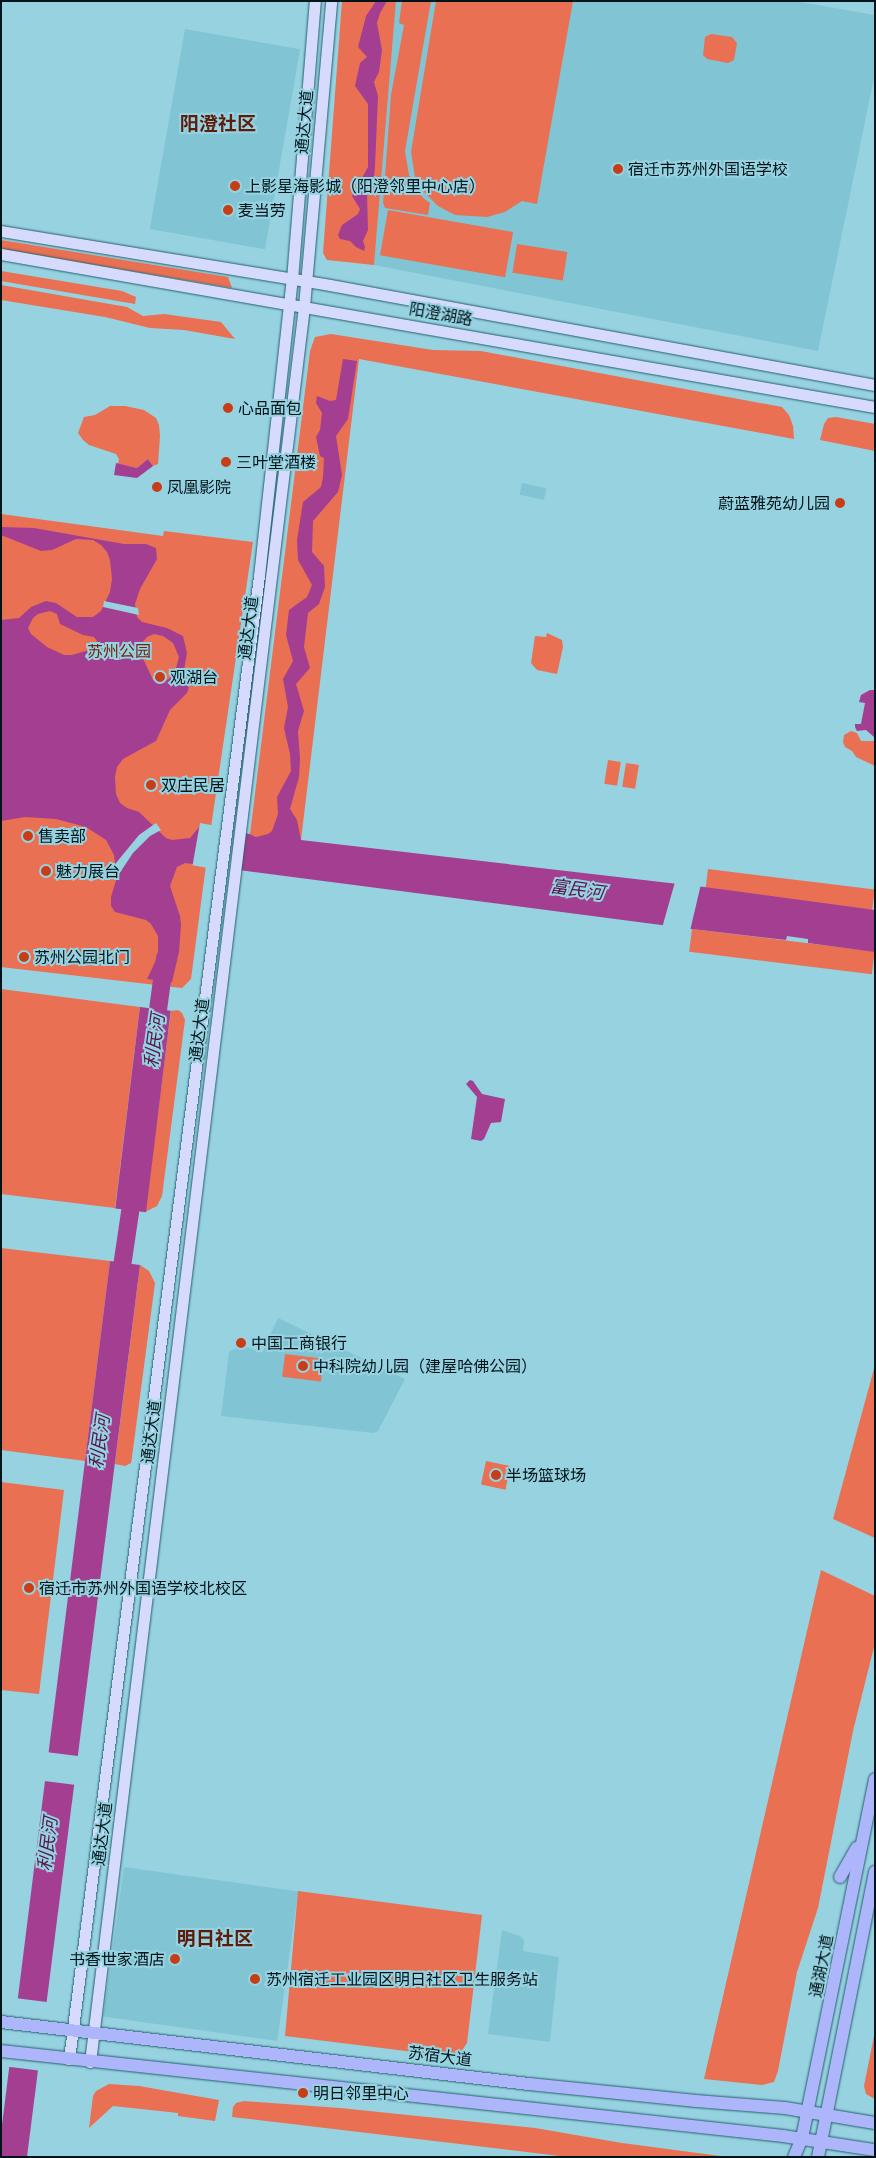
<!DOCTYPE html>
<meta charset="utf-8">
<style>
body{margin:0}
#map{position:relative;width:876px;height:2158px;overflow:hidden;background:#97d2e1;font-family:"PT Sans","Noto Sans SC",sans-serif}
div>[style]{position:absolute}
.built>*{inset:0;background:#81c5d5;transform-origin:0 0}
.green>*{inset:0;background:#e97052;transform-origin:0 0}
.water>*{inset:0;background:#a43e91;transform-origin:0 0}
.pier>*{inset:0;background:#97d2e1;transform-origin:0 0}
.river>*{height:18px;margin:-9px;padding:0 9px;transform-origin:9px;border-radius:9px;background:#a43e91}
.roads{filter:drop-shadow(0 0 1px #24606d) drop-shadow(0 0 1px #24606d)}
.secondary>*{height:11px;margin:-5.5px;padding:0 5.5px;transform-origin:5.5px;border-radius:5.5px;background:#d6dafd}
.primary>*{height:12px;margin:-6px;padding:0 6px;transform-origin:6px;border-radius:6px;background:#adb5fb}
.dots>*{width:14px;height:14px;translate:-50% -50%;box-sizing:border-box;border:2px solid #97d2e1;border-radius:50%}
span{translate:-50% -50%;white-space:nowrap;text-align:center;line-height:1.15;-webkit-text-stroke:4px #97d2e1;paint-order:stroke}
.street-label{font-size:16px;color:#00141a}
.poi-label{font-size:16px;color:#00141a}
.left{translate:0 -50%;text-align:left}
.right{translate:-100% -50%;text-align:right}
.park-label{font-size:16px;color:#74230e}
.water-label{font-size:18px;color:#57154c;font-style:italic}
.quarter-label{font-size:19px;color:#5d1b0a;font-weight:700}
.frame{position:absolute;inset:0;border:2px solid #00141a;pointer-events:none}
</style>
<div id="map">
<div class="built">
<i style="clip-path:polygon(396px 1px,795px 1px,875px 15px,875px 73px,818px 351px,374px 265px)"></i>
<i style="left:185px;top:29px;width:117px;height:203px;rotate:10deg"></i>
<i style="left:522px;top:483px;width:25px;height:12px;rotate:12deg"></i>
<i style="clip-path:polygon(278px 1318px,405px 1379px,378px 1431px,374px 1433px,221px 1416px,229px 1352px,243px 1345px,262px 1353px)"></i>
<i style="left:124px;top:1867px;width:176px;height:151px;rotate:8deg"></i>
<i style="clip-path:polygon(502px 1930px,520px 1936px,524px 1940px,523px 1951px,559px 1957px,550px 2042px,488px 2034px)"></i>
</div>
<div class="green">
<i style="clip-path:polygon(342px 1px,396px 1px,374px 265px,327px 260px,323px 253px)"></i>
<i style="clip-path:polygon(402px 1px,431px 1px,405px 151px,409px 175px,423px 198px,430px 203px,428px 215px,385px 208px,383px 203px,391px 95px,404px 25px,399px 23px)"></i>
<i style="clip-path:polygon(436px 1px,573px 1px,537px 204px,522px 201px,505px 212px,487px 217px,455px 215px,438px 206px,424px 192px,415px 178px,411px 152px)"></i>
<i style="clip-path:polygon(711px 34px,732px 37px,737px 43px,734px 60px,728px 63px,707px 59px,703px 55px,705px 37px)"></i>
<i style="left:388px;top:210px;width:127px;height:46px;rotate:10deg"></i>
<i style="clip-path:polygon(1px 240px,228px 277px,232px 288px,1px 249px)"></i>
<i style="left:517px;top:244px;width:51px;height:29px;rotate:9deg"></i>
<i style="clip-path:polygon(1px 271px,122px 291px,136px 297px,135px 304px,1px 281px)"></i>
<i style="clip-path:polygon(1px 285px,127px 307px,143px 316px,164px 314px,221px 322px,235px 339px,184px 330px,150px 328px,105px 317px,1px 300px)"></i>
<i style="clip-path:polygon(331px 334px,433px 350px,481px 351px,782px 407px,789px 415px,793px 426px,794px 439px,359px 359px,301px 840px,263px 836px,256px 837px,250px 834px,310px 351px,315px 337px)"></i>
<i style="clip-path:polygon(110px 406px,125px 406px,144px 410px,156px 418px,159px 425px,160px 436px,158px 464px,153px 466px,148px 459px,137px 468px,118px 464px,119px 459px,116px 454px,89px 445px,83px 440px,78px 433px,84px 417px,95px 415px)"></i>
<i style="clip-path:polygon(836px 417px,875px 424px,875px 451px,820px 440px,824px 424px,828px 418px)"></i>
<i style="clip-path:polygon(1px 514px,163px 536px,164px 531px,253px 542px,211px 827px,191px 979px,182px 988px,1px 967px)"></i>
<i style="clip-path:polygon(547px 633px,562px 640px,563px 647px,557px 674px,537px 670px,531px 663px,535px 636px,546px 637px)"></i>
<i style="clip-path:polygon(851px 731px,857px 733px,861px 741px,875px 741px,875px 766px,856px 757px,852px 751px,845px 747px,843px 742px,844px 735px)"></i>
<i style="left:608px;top:760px;width:13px;height:24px;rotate:9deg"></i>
<i style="left:626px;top:763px;width:13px;height:24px;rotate:9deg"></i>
<i style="left:708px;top:869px;width:168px;height:24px;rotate:7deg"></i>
<i style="left:692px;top:929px;width:184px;height:23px;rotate:7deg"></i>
<i style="clip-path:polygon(1px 989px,140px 1007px,115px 1208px,1px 1194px)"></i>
<i style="clip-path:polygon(178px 1010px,182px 1013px,185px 1020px,162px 1196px,157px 1206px,145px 1212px,171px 1011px)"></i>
<i style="clip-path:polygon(1px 1248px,110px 1261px,85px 1461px,1px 1450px)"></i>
<i style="clip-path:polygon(140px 1265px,149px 1271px,155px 1283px,132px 1457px,131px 1463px,125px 1466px,115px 1464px)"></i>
<i style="left:285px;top:1354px;width:39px;height:23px;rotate:7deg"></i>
<i style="clip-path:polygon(875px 1365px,875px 1538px,833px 1519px)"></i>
<i style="left:486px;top:1461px;width:25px;height:24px;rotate:12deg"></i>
<i style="clip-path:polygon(1px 1482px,64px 1490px,39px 1694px,1px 1690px)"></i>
<i style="clip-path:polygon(821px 1570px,875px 1596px,875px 1643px,853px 1731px,818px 1908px,797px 1972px,778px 2071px,774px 2082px,762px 2085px,704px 2079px)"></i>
<i style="clip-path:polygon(298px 1891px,482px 1915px,467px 2043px,461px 2052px,454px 2057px,285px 2036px)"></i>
<i style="clip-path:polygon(875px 2031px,875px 2099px,866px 2094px,864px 2086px)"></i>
<i style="clip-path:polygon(109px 2084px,139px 2086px,219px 2100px,215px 2121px,178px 2116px,178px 2113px,113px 2106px,89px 2128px,93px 2096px,96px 2091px)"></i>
<i style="clip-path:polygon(244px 2101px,340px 2108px,535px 2128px,622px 2143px,728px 2157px,568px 2157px,232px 2117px,233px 2107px,236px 2103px)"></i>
</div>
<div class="water">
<i style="clip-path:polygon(376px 1px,387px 1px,380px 13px,377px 23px,382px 50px,379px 72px,374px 82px,378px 96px,375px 166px,374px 178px,367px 193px,368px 230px,363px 241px,365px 247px,364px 251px,356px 247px,350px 241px,340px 239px,338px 235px,342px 225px,358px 214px,360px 209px,352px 196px,368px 167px,368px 104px,355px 86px,360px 63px,367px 57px,358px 47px,366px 16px)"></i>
<i style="clip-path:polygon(evenodd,343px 359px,357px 361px,348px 419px,336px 436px,342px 475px,338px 492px,313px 521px,312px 552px,324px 566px,325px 587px,319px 604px,308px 613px,304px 647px,310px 668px,296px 684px,304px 711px,298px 731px,300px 759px,299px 777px,290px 809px,297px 820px,301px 840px,704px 887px,875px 910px,875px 952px,808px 943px,808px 939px,787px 936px,786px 940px,692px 929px,185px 863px,177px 867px,170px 886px,180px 916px,181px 925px,179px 952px,172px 982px,147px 979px,158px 956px,158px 936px,151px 924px,146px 920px,115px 912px,111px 906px,111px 897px,117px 877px,114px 855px,106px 840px,86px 827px,56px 819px,25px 817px,1px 821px,1px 620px,19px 618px,31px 607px,46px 601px,56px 603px,77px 617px,93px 617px,101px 611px,110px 592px,112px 579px,110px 560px,107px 552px,101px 545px,93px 540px,76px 539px,52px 550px,41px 551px,1px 535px,1px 527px,34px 528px,124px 544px,146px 544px,156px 548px,157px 559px,140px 589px,135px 604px,137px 617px,142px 622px,167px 628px,183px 636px,187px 653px,184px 670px,189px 687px,187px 693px,170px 710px,156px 741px,123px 759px,117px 767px,115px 777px,116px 794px,120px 803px,127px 808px,139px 812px,166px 838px,172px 840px,190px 838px,200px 826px,250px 834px,256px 837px,268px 834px,272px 831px,278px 814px,277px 797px,291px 771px,290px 754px,284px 728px,288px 707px,283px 679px,293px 661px,286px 635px,289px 610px,307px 597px,312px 585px,298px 560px,297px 540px,303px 502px,321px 487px,323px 477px,324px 458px,320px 456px,316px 437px,320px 430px,322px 413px,316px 403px,317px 396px,330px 401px,336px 400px,343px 359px,50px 611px,57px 614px,60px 624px,83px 635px,94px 637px,97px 641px,95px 645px,89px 650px,72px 655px,64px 655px,47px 647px,31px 634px,28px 628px,33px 618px,38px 614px,50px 611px,343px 359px,154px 634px,163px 636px,173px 643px,179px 657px,176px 668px,169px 679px,160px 682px,153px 680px,140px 652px,141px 644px,147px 637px,154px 634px)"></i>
<i style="clip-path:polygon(148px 459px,153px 466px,137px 478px,114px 475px,116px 463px,137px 468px)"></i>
<i style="clip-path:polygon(870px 690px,875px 690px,874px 737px,866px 730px,857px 731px,855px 727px,855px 724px,861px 724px,865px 703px,859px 702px,861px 695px)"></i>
<i style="left:140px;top:1007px;width:31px;height:203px;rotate:7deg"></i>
<i style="clip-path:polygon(470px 1080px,473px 1081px,482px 1094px,505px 1099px,501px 1122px,491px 1123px,484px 1139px,481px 1141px,471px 1139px,477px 1097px,466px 1084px)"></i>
<i style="clip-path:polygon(110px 1261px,140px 1265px,27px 2157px,1px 2157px,1px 2133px)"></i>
</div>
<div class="pier">
<i style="clip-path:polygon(104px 601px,138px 608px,139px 615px,103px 607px)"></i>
<i style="clip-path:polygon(156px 823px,161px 830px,150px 836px,133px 853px,117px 877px,116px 863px,139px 835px)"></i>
<i style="left:200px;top:823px;width:47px;height:43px;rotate:10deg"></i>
<i style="clip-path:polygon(675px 882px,701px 884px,690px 931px,662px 928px)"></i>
<i style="left:46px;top:1752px;width:34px;height:29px;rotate:7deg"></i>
<i style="left:15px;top:1998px;width:34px;height:69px;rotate:7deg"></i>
</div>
<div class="river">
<i style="left:155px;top:1032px;width:75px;rotate:-82.3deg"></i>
<i style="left:119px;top:1287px;width:102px;rotate:-81.6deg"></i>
</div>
<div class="roads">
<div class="secondary">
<i style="left:1px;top:231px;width:333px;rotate:9.3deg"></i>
<i style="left:330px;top:285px;width:554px;rotate:10.4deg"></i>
<i style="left:1px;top:254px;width:887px;rotate:9.93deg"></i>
<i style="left:69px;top:2059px;width:1495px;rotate:-82.7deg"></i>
<i style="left:259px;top:576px;width:299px;rotate:-83.7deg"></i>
<i style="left:292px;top:279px;width:279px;rotate:-85.3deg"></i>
<i style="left:90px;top:2062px;width:1769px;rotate:-83.05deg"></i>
<i style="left:304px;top:306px;width:306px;rotate:-84.9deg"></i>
</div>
<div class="primary">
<i style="left:840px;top:1877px;width:34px;rotate:-60deg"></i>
<i style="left:1px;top:2022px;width:532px;rotate:6.7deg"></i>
<i style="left:529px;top:2084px;width:168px;rotate:5.8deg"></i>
<i style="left:696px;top:2101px;width:89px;rotate:4.5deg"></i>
<i style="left:785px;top:2108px;width:91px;rotate:9.5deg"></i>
<i style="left:1px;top:2051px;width:787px;rotate:6.2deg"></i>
<i style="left:783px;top:2136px;width:93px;rotate:8.7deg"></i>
<i style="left:794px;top:2157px;width:21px;rotate:-67deg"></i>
<i style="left:802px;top:2138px;width:366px;rotate:-78.5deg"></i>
<i style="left:818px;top:2157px;width:291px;rotate:-78.7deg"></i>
</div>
</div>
<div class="dots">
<i style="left:618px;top:169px;background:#c63d17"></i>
<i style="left:235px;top:186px;background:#c63d17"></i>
<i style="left:228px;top:210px;background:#c63d17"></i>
<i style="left:228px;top:408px;background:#c63d17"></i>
<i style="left:226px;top:462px;background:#c63d17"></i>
<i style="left:157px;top:487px;background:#c63d17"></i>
<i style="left:840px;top:503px;background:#c63d17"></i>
<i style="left:160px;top:677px;background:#c63d17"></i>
<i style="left:151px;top:785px;background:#c63d17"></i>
<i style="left:28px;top:836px;background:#c63d17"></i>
<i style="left:46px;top:871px;background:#c63d17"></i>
<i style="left:24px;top:957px;background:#c63d17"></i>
<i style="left:241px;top:1343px;background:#c63d17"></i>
<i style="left:303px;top:1366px;background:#c63d17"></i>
<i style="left:496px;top:1475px;background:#c63d17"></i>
<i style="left:29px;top:1588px;background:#c63d17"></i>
<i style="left:175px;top:1959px;background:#c63d17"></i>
<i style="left:255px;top:1979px;background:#c63d17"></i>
<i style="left:303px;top:2093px;background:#c63d17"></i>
</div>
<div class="street-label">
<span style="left:304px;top:122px;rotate:-85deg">通达大道</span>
<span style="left:441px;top:314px;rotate:10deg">阳澄湖路</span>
<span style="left:248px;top:628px;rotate:-83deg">通达大道</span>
<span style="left:199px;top:1030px;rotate:-83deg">通达大道</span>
<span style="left:151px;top:1432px;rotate:-83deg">通达大道</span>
<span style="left:102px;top:1834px;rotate:-83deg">通达大道</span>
<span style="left:821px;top:1966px;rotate:-79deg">通湖大道</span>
<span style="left:440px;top:2056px;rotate:7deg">苏宿大道</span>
</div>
<div class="poi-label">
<span class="left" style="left:628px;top:169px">宿迁市苏州外国语学校</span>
<span class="left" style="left:245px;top:186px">上影星海影城（阳澄邻里中心店）</span>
<span class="left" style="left:238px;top:210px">麦当劳</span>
<span class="left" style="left:238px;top:408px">心品面包</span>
<span class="left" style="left:236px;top:462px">三叶堂酒楼</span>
<span class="left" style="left:167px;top:487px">凤凰影院</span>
<span class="right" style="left:830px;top:503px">蔚蓝雅苑幼儿园</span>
<span class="left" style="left:170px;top:677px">观湖台</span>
<span class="left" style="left:161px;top:785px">双庄民居</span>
<span class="left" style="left:38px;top:836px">售卖部</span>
<span class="left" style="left:56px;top:871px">魅力展台</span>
<span class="left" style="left:34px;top:957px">苏州公园北门</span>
<span class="left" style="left:251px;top:1343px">中国工商银行</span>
<span class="left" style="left:313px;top:1366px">中科院幼儿园（建屋哈佛公园）</span>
<span class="left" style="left:506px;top:1475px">半场篮球场</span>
<span class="left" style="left:39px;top:1588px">宿迁市苏州外国语学校北校区</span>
<span class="right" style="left:165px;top:1959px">书香世家酒店</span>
<span class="left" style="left:266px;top:1979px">苏州宿迁工业园区明日社区卫生服务站</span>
<span class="left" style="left:313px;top:2093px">明日邻里中心</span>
</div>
<div class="park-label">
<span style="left:119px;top:651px">苏州公园</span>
</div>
<div class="water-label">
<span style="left:577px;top:890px;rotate:8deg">富民河</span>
<span style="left:155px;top:1041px;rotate:-82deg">利民河</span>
<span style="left:100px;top:1442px;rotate:-82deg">利民河</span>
<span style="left:48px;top:1844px;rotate:-83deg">利民河</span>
</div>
<div class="quarter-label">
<span style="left:218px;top:124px">阳澄社区</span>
<span style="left:215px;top:1939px">明日社区</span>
</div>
<div class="frame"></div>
</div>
